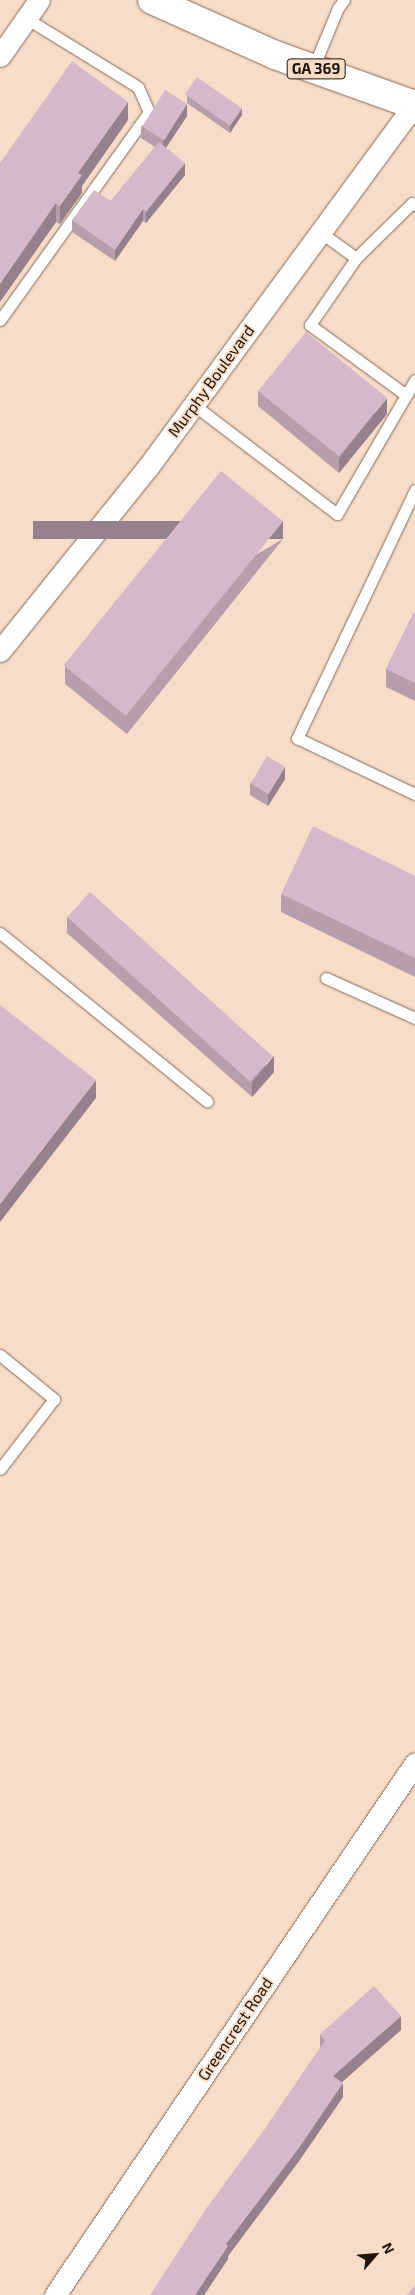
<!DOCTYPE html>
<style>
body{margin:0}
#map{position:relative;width:415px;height:2295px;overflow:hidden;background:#f7dcc8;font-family:"Exo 2",sans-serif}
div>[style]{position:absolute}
.roads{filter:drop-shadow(0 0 1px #816a58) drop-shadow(0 0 1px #816a58)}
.service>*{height:11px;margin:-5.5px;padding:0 5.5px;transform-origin:5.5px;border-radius:5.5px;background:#fff}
.minor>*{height:21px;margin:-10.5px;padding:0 10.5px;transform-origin:10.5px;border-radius:10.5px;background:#fff}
.primary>*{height:28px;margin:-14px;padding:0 14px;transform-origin:14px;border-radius:14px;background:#fff}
.wall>*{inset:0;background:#b79ead}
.shaded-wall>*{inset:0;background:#95818d;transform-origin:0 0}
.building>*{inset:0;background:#d5b8c9;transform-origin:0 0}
span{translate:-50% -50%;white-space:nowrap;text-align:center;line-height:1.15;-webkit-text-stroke:4px #f7dcc8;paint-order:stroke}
.shield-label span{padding:1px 4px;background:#f7dcc8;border:1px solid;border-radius:4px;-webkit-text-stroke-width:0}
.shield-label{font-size:15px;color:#1e150e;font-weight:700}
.street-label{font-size:16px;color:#1e150e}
.north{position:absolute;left:350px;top:2230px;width:50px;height:50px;-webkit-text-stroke:4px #f7dcc8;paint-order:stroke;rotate:63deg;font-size:14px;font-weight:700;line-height:20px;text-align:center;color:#1e150e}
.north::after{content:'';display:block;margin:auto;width:18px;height:22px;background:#1e150e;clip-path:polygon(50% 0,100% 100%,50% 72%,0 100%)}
</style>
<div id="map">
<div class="roads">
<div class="service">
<i style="left:313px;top:68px;width:65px;rotate:-67.4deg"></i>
<i style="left:338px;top:8px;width:10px;rotate:-53deg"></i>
<i style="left:320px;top:232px;width:44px;rotate:35.8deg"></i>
<i style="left:0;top:320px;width:256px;rotate:-54.4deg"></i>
<i style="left:149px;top:112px;width:27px;rotate:-114deg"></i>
<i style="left:138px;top:87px;width:132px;rotate:-148.4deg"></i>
<i style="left:406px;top:395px;width:119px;rotate:-143.9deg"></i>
<i style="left:310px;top:325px;width:81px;rotate:-55.5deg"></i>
<i style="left:356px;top:258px;width:78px;rotate:-44.5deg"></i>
<i style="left:412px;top:203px;width:4px;rotate:34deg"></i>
<i style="left:194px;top:405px;width:180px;rotate:37.3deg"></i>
<i style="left:337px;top:514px;width:155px;rotate:-59.8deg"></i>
<i style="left:415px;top:490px;width:275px;rotate:115.4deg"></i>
<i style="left:297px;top:738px;width:131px;rotate:25.4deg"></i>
<i style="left:0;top:933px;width:267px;rotate:39.1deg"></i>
<i style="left:326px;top:978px;width:98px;rotate:24.2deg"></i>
<i style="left:0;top:1355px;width:70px;rotate:39.2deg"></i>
<i style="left:54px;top:1399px;width:88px;rotate:127.6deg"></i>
</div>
<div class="minor">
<i style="left:0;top:56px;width:68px;rotate:-55.1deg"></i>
<i style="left:0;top:651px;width:236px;rotate:-51.2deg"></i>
<i style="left:148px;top:467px;width:449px;rotate:-53.7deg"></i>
<i style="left:55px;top:2295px;width:642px;rotate:-55.91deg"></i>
</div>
<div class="primary">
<i style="left:152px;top:0;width:135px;rotate:24.1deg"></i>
<i style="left:275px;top:55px;width:149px;rotate:19.7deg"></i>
</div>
</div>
<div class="wall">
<i style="clip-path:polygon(187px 96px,242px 115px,230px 133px,187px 103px)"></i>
<i style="clip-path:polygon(187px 116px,166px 148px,185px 175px,146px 223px,143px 221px,115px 261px,72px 232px,72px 220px,111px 201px,155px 147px,141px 138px,141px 126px)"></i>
<i style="clip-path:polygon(128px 120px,82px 186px,82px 193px,60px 224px,56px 222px,0 302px,0 163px)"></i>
<i style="clip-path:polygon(258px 391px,387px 414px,339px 473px,258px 406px)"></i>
<i style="clip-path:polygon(283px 539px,127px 734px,65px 684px,65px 666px)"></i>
<i style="clip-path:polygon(415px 610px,415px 701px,386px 687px,386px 669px)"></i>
<i style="clip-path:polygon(285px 779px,268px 806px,250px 795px,250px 783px)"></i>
<i style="clip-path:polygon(415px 876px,415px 977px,281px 912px,281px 894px)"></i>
<i style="clip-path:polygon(67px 917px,274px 1072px,252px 1097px,67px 933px)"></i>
<i style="clip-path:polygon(401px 2030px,342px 2082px,343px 2097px,299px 2161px,228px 2256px,228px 2259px,204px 2295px,267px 2126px,320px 2048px,320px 2034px)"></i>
</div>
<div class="shaded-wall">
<i style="clip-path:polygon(128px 102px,128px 120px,82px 186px,82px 193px,60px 224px,60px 206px,78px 173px)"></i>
<i style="clip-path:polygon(187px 104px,187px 116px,163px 152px,163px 140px)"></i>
<i style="clip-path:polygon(242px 108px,242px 115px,230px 133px,230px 126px)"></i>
<i style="clip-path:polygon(185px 163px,185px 175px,146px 223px,146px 212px)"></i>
<i style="clip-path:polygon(56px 203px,56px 222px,0 302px,0 284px)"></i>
<i style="clip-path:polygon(143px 209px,143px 221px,115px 261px,115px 250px)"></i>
<i style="clip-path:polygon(387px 398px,387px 414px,339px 473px,339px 458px)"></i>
<i style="left:283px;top:521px;width:18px;height:250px;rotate:90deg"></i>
<i style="clip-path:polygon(285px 767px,285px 779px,268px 806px,268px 795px)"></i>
<i style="clip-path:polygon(274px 1056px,274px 1072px,252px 1097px,252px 1082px)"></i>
<i style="clip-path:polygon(96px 1080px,96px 1098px,0 1222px,0 1204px)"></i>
<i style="clip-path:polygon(401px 2016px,401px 2030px,333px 2090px,333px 2076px)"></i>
<i style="clip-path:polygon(343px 2083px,343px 2097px,299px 2161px,228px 2256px,228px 2259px,204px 2295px,195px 2295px,226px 2244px)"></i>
</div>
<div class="building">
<i style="clip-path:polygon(72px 61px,128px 102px,78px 173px,82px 175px,60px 206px,56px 203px,0 284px,0 163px)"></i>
<i style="left:197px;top:77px;width:55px;height:21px;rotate:35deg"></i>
<i style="left:165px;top:90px;width:26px;height:43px;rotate:32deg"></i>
<i style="clip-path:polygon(159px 142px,185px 163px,146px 212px,143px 209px,115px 250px,72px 220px,94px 190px,111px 201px)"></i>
<i style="left:306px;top:332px;width:104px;height:76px;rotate:39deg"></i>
<i style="left:221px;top:471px;width:80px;height:250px;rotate:39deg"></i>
<i style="clip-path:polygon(415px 610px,415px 683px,386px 669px)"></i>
<i style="left:267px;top:756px;width:21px;height:32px;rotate:31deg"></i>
<i style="clip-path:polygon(313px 826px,415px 876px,415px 958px,281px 894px)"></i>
<i style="left:90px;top:892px;width:246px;height:34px;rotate:42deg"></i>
<i style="clip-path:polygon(0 1005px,96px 1080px,0 1204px)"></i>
<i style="clip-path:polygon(374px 1986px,401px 2016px,333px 2076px,343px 2083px,299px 2148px,226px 2244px,228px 2246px,195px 2295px,150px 2295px,208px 2206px,267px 2126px,325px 2041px,320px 2034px)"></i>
<i style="clip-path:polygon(415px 2285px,415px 2295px,407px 2295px)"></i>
</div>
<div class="shield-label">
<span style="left:316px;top:69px">GA 369</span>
</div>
<div class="street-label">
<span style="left:211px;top:381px;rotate:-54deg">Murphy Boulevard</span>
<span style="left:235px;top:2029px;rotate:-56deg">Greencrest Road</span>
</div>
<div class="north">N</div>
</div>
